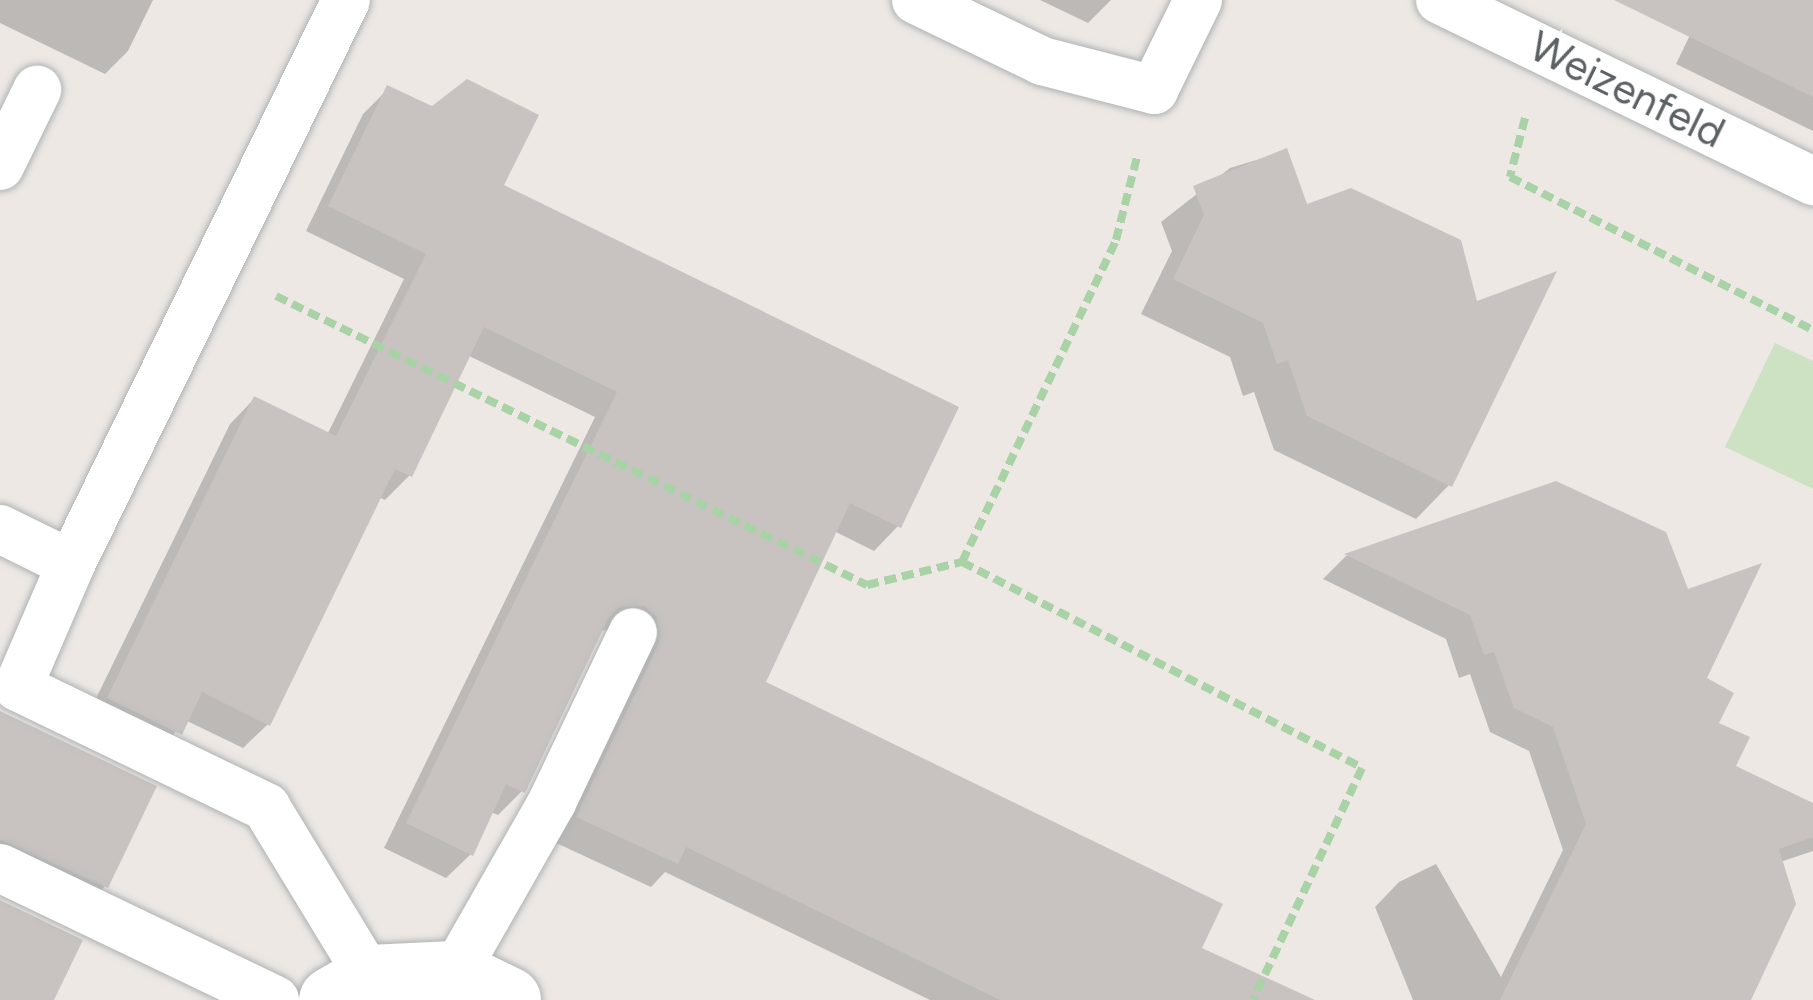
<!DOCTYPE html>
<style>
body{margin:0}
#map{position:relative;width:1813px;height:1000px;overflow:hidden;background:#ede8e4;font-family:Figtree,sans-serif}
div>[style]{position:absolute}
.green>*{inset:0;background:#cce2c3}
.shadow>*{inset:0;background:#0003}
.building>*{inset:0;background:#c8c3c0}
.path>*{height:8px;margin-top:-4px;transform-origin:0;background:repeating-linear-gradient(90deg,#a9d2a7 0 12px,transparent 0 18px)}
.roads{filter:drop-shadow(0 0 3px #afb3b5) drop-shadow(0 0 3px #afb3b5)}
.service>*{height:48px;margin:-24px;padding:0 24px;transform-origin:24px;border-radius:24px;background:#fff}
.minor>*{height:66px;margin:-33px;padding:0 33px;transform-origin:33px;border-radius:33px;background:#fff}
span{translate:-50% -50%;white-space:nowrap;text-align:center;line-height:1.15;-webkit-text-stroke:9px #fff;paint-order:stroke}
.street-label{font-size:42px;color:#5c6163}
</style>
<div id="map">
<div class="green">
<i style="clip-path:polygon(1775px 343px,1813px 361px,1813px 489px,1725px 447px)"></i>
</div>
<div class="shadow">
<i style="clip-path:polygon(0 0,153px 0,128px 51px,105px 74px,0 23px)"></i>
<i style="clip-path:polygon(1040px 0,1111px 0,1088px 23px)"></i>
<i style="clip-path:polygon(1707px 0,1813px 0,1813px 131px,1676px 64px)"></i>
<i style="clip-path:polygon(388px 89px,898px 526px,874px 551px,834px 531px,762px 684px,1198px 949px,1308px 1000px,930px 1000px,665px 872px,651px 887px,554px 842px,619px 629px,599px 631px,522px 791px,498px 815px,490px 812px,471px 854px,446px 878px,384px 848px,595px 417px,467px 355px,409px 476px,385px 500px,378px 497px,268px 724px,243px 748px,185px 720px,155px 757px,84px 723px,230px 424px,254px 399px,327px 435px,404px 279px,306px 231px,363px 114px)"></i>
<i style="clip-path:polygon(1286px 151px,1305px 208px,1449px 485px,1416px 519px,1274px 450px,1254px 392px,1243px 396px,1230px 357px,1141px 314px,1172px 251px,1161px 222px,1230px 168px)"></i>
<i style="clip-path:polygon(1556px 484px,1703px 680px,1732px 768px,1813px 807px,1813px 851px,1780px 862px,1748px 1000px,1413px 1000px,1375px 907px,1399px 882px,1436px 864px,1501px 977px,1563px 850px,1529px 751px,1490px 732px,1470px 674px,1459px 678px,1446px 639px,1323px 579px,1346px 556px)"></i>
<i style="clip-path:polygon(0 714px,105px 886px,93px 899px,0 854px)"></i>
</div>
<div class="building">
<i style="clip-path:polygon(1614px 0,1813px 0,1813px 97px)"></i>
<i style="clip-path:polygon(467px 79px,539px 115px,504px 185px,959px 407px,901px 528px,850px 503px,766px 682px,1223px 904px,1202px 948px,1315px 1000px,1000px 1000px,686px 847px,678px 864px,576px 817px,659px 643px,657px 617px,644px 606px,618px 608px,608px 619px,525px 793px,506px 784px,473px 856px,406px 823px,617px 392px,484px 327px,412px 477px,395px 469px,270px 726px,202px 692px,182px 735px,107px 698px,254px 396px,336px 436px,426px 254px,328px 206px,387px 85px,432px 106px)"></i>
<i style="clip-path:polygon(1287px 148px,1307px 204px,1351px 188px,1461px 240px,1477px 301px,1557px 271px,1452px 487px,1307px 416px,1288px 360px,1277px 364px,1263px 323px,1173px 279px,1204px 215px,1193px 186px)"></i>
<i style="clip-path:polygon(1556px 481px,1666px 532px,1688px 589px,1762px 563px,1707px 678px,1734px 693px,1719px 723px,1750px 737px,1736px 766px,1813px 803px,1813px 837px,1779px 849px,1796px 904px,1751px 1000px,1500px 1000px,1586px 824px,1553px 727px,1514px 708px,1494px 652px,1484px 655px,1470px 615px,1344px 554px)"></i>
<i style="clip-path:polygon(0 711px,157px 786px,108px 888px,0 840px)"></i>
<i style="clip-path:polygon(0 900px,83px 940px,54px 1000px,0 1000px)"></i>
</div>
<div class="path">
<i style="left:1525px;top:118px;width:61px;rotate:104.3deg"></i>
<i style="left:1510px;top:177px;width:339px;rotate:26.8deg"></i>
<i style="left:276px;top:296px;width:658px;rotate:26.06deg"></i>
<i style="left:867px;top:585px;width:98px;rotate:-13.6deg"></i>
<i style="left:962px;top:562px;width:450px;rotate:27.2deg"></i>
<i style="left:1362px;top:768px;width:256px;rotate:115.2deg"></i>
<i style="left:962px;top:562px;width:357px;rotate:-64.4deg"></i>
<i style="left:1116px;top:240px;width:86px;rotate:-75.8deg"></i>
</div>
<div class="roads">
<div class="service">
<i style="left:916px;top:0;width:140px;rotate:25.8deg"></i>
<i style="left:1042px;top:61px;width:116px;rotate:14.5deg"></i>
<i style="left:1154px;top:90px;width:100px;rotate:-63.9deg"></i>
<i style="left:1440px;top:0;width:415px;rotate:25.9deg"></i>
<i style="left:0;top:166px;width:85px;rotate:-64deg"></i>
<i style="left:0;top:529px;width:79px;rotate:26.2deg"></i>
<i style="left:71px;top:564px;width:134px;rotate:113.3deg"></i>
<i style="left:18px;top:687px;width:276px;rotate:25.8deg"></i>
<i style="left:266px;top:807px;width:200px;rotate:58.7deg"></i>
<i style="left:71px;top:564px;width:627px;rotate:-64.01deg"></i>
<i style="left:0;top:868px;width:305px;rotate:25.6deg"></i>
<i style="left:454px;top:974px;width:198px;rotate:-60.3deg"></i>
<i style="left:552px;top:802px;width:188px;rotate:-64.5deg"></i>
</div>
<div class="minor">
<i style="left:332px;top:1000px;width:44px;rotate:-30.1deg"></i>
<i style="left:370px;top:978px;width:84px;rotate:-2.7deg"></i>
<i style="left:454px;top:974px;width:60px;rotate:25.7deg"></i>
</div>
</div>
<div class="street-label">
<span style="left:1627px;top:90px;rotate:26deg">Weizenfeld</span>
</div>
</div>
